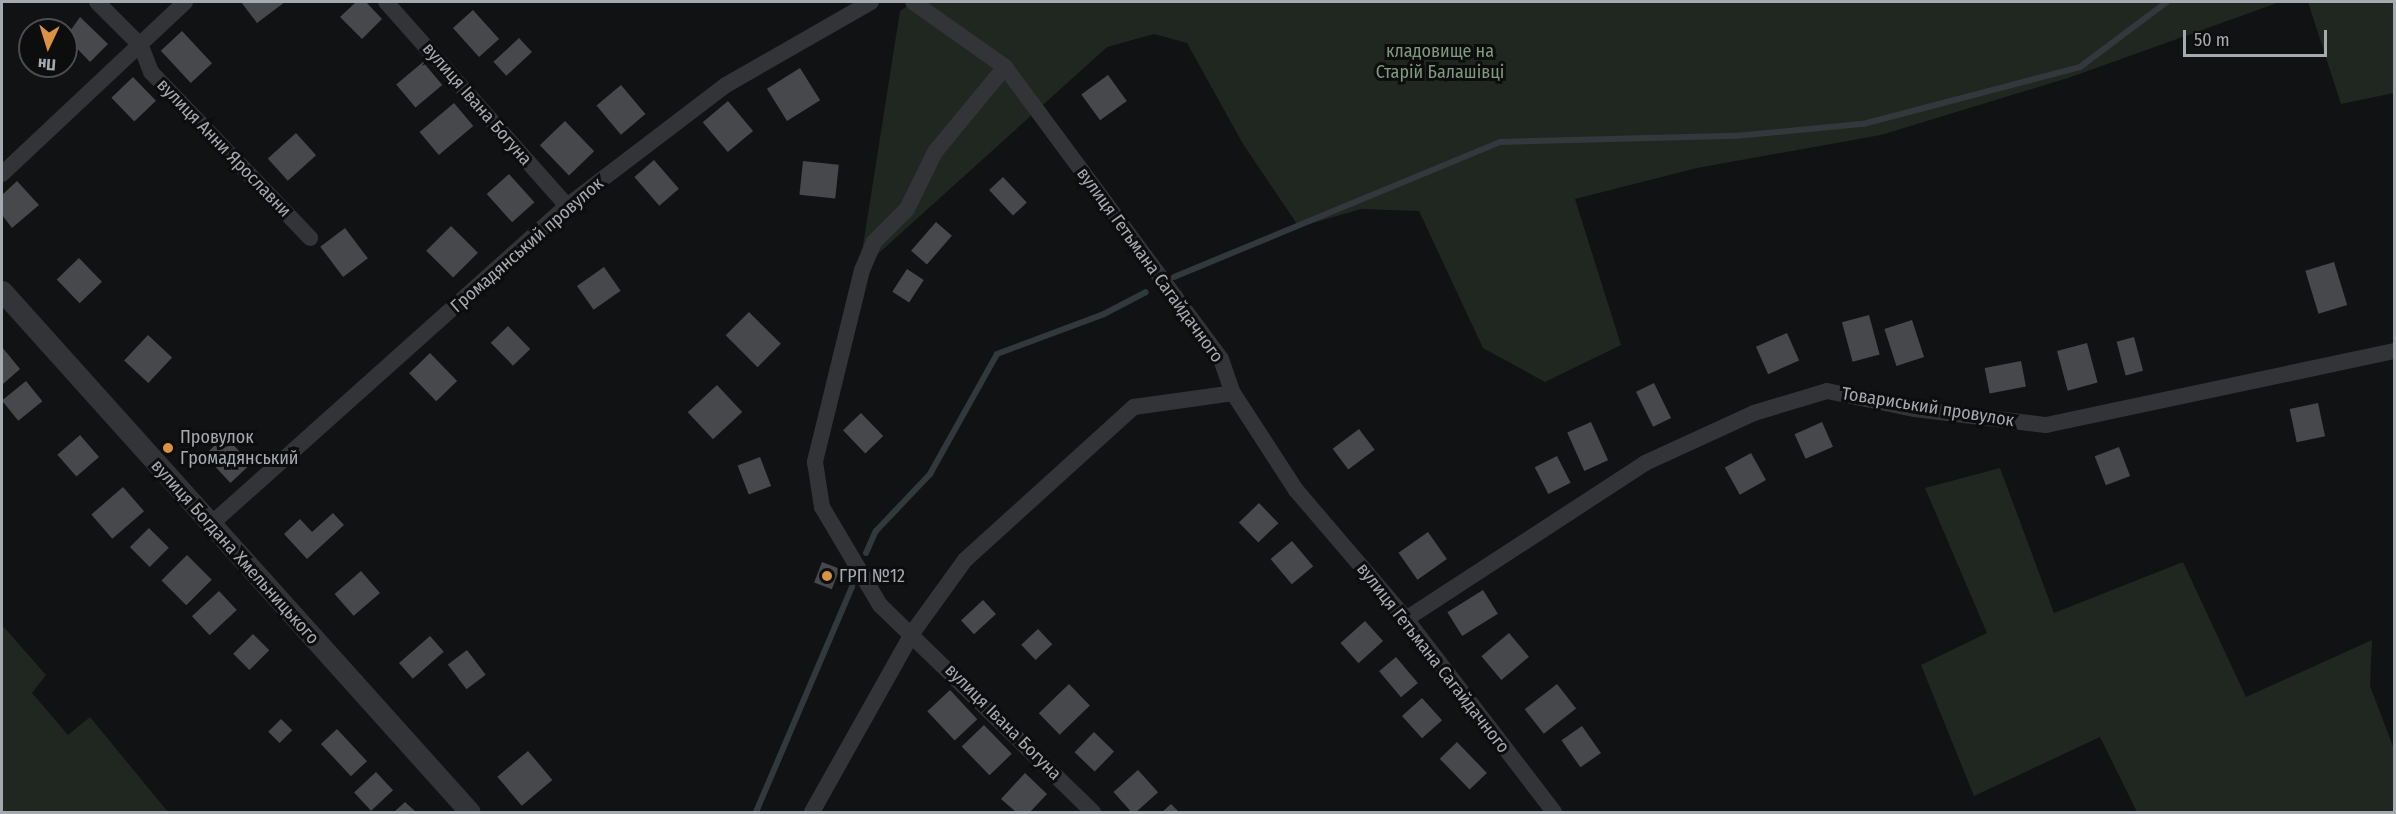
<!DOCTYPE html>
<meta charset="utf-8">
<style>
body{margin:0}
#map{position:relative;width:2396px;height:814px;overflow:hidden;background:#111213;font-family:"Fira Sans Condensed",sans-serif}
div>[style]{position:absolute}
.green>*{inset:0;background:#202720}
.stream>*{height:6px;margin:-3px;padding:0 3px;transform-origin:3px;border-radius:3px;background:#31393d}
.building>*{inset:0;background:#46484b;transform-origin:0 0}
.minor>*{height:16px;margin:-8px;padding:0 8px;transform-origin:8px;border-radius:8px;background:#333437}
.tertiary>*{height:21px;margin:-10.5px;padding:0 10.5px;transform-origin:10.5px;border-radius:10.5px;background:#333437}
.dots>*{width:16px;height:16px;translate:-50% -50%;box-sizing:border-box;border:3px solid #0d0d0e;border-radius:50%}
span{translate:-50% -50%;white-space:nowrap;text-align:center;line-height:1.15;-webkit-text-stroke:6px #0d0d0e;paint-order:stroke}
.park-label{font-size:18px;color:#809a7e}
.street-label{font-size:18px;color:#a5aab1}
.poi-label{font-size:18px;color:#a5aab1}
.left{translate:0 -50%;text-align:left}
.frame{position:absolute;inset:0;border:3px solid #a5aab1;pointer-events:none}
.north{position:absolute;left:18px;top:18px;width:60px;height:60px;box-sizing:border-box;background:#0d0d0e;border:2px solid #4a4c4f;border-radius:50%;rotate:184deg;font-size:16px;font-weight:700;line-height:24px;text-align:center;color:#a5aab1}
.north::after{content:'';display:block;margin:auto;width:21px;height:27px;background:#d99143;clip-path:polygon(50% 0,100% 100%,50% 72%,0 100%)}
.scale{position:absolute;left:2183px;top:30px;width:144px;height:27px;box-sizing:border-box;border:3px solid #a5aab1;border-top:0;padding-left:8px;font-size:18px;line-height:21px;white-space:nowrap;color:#a5aab1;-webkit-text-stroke:4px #0d0d0e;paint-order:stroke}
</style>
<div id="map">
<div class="green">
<i style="clip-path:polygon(913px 2px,2280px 2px,2071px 77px,1881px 135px,1697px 168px,1575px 199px,1621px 345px,1545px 382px,1483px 348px,1419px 211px,1361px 209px,1299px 227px,1243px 144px,1187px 43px,1154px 34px,1107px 47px,859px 271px,900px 11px)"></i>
<i style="clip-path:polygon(2308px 2px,2394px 2px,2394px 93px,2341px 104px)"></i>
<i style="clip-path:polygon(2000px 468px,2054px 613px,2183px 562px,2246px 697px,2372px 640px,2370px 686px,2394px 749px,2394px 812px,2137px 812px,2100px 737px,1974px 796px,1921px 665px,1987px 633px,1925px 488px)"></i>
<i style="clip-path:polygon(2px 625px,46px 675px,32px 693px,68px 735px,90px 717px,168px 812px,2px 812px)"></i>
</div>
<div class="stream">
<i style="left:1174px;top:277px;width:353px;rotate:-22.5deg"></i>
<i style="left:1500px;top:142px;width:235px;rotate:-1.5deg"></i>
<i style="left:1735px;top:136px;width:129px;rotate:-5.4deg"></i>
<i style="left:1863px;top:124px;width:224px;rotate:-14.7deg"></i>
<i style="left:2080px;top:67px;width:109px;rotate:-36.8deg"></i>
<i style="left:866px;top:553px;width:24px;rotate:-66deg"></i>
<i style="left:876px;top:531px;width:79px;rotate:-46.5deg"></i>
<i style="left:930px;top:474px;width:137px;rotate:-60.8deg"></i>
<i style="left:997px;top:354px;width:114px;rotate:-20.5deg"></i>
<i style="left:1104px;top:314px;width:47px;rotate:-27.6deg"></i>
<i style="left:756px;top:812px;width:245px;rotate:-66.9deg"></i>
</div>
<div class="building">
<i style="clip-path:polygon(241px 2px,285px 2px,257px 23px)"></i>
<i style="clip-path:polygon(356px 2px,366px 2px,382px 19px,362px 39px,340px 17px)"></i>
<i style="left:473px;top:10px;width:39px;height:27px;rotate:48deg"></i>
<i style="clip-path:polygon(80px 17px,108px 44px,90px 62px,66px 37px)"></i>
<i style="left:182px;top:31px;width:44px;height:29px;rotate:47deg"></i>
<i style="left:519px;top:38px;width:19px;height:35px;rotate:47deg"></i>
<i style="left:423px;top:62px;width:30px;height:35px;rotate:50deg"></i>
<i style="left:800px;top:68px;width:38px;height:39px;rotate:58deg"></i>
<i style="left:1108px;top:75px;width:32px;height:33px;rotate:54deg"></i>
<i style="left:133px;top:77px;width:33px;height:30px;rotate:46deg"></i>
<i style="left:621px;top:85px;width:38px;height:32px;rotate:50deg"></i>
<i style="left:728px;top:101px;width:39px;height:33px;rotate:50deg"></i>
<i style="left:454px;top:103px;width:30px;height:45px;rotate:50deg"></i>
<i style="left:565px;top:121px;width:42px;height:35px;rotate:46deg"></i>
<i style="left:296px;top:133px;width:30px;height:38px;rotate:48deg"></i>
<i style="left:654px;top:160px;width:38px;height:26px;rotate:49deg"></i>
<i style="left:803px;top:161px;width:36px;height:34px;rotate:6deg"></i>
<i style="left:509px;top:174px;width:38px;height:30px;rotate:48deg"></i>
<i style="left:1003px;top:177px;width:35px;height:19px;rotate:47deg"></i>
<i style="clip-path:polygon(17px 181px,39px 205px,12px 228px,2px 215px,2px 195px)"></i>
<i style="left:936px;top:222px;width:21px;height:38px;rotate:41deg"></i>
<i style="left:451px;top:226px;width:38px;height:35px;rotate:45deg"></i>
<i style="left:345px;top:228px;width:38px;height:31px;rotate:53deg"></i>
<i style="left:79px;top:258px;width:33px;height:31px;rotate:46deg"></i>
<i style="left:2334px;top:262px;width:45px;height:30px;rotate:73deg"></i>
<i style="left:604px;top:267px;width:29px;height:33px;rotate:55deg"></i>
<i style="left:907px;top:269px;width:20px;height:27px;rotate:33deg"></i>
<i style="left:749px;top:312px;width:45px;height:33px;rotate:45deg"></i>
<i style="left:1869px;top:315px;width:41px;height:28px;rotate:75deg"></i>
<i style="left:1912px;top:320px;width:39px;height:29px;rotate:72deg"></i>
<i style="left:508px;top:326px;width:32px;height:24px;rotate:46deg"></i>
<i style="left:1787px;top:333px;width:30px;height:34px;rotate:66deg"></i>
<i style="left:148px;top:335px;width:33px;height:35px;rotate:43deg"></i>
<i style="left:2134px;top:337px;width:35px;height:18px;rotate:75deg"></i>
<i style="left:2087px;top:343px;width:41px;height:31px;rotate:75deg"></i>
<i style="clip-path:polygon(2px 347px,20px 369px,3px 384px,2px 382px)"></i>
<i style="left:430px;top:353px;width:39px;height:29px;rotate:46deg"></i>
<i style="left:2021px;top:361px;width:26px;height:37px;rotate:79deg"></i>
<i style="left:26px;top:381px;width:26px;height:31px;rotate:51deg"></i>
<i style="left:1654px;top:383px;width:39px;height:20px;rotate:64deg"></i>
<i style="left:717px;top:385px;width:37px;height:40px;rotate:47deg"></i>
<i style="left:2318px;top:403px;width:34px;height:29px;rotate:78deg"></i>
<i style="left:861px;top:413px;width:32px;height:25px;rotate:46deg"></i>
<i style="left:1591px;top:422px;width:42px;height:26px;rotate:66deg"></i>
<i style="left:1822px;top:422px;width:27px;height:30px;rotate:66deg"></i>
<i style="left:1359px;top:429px;width:26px;height:33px;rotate:53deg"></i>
<i style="left:80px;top:435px;width:29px;height:30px;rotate:49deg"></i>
<i style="left:225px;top:436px;width:38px;height:28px;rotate:47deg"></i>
<i style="left:2119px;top:447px;width:31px;height:26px;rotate:69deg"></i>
<i style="left:1751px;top:453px;width:31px;height:30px;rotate:61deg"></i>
<i style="left:1557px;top:456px;width:30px;height:25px;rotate:63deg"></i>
<i style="left:760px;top:457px;width:31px;height:24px;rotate:69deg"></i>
<i style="left:123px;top:487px;width:32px;height:42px;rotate:49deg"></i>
<i style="left:1259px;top:503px;width:28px;height:28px;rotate:46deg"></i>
<i style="clip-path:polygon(333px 513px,344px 525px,307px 559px,284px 534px,300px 519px,312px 532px)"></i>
<i style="left:149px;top:528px;width:28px;height:27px;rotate:45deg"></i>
<i style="left:1428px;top:532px;width:33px;height:36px;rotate:55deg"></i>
<i style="left:1292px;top:541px;width:33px;height:28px;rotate:50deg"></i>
<i style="left:187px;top:555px;width:35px;height:36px;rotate:45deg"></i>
<i style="left:822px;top:562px;width:19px;height:22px;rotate:21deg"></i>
<i style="left:361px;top:571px;width:29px;height:35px;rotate:49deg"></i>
<i style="left:1483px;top:590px;width:28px;height:42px;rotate:58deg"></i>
<i style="left:219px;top:591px;width:26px;height:37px;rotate:47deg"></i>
<i style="left:983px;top:600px;width:19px;height:30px;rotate:47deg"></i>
<i style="left:1365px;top:621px;width:27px;height:33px;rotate:48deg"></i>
<i style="left:1038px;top:629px;width:21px;height:23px;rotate:47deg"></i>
<i style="left:1509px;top:633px;width:31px;height:36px;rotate:50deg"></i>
<i style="left:253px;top:634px;width:23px;height:28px;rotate:45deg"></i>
<i style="left:430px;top:636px;width:21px;height:41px;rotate:49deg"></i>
<i style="left:467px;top:650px;width:31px;height:24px;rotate:53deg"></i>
<i style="left:1396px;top:657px;width:34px;height:22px;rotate:50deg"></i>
<i style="left:1069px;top:684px;width:30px;height:42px;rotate:46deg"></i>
<i style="left:1557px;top:684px;width:31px;height:41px;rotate:52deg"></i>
<i style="left:950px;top:690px;width:40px;height:31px;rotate:47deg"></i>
<i style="left:1422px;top:698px;width:30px;height:27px;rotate:48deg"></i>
<i style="left:281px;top:719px;width:16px;height:18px;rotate:45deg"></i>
<i style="left:984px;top:725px;width:40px;height:31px;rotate:46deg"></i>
<i style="left:1582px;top:726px;width:33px;height:25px;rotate:55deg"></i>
<i style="left:337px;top:729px;width:44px;height:22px;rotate:47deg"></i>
<i style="left:1094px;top:732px;width:28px;height:28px;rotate:44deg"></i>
<i style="left:1457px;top:742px;width:43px;height:24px;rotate:46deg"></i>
<i style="left:528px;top:751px;width:38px;height:40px;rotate:50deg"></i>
<i style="left:1138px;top:770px;width:30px;height:33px;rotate:48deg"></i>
<i style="left:376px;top:772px;width:25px;height:30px;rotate:47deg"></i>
<i style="clip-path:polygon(1025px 773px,1047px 794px,1030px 812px,1016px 812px,1001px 799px)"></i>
<i style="clip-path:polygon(405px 802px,416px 812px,394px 812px)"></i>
<i style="clip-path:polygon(1171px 804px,1179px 812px,1162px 812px)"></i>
</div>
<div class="minor">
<i style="left:97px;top:2px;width:62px;rotate:45deg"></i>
<i style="left:141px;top:46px;width:28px;rotate:69deg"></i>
<i style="left:151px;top:72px;width:230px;rotate:46.2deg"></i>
<i style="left:386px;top:2px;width:273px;rotate:48.4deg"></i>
<i style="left:913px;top:2px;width:113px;rotate:35.2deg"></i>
<i style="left:1005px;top:67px;width:363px;rotate:53.5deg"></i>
<i style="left:1221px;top:359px;width:36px;rotate:71deg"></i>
<i style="left:1233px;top:393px;width:116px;rotate:57deg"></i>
<i style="left:1296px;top:490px;width:170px;rotate:49.5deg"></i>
<i style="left:1406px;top:619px;width:243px;rotate:52.5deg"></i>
<i style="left:1005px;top:67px;width:110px;rotate:129.5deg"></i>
<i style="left:935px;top:152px;width:64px;rotate:116.2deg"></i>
<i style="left:907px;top:209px;width:47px;rotate:135deg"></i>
<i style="left:874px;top:242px;width:30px;rotate:113deg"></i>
<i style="left:862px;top:270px;width:198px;rotate:103.8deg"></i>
<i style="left:815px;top:462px;width:46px;rotate:81.2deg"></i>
<i style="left:822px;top:507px;width:114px;rotate:59.4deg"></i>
<i style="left:880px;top:605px;width:297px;rotate:44.2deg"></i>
<i style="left:2px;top:174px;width:251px;rotate:-43.2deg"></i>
<i style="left:210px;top:525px;width:479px;rotate:-41.8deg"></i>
<i style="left:567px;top:206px;width:200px;rotate:-37.3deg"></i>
<i style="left:726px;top:85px;width:167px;rotate:-29.8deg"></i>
<i style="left:1406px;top:619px;width:285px;rotate:-33.1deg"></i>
<i style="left:1645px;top:463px;width:120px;rotate:-24.6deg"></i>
<i style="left:1754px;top:413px;width:76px;rotate:-16.8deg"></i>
<i style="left:1827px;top:391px;width:90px;rotate:11.6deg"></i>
<i style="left:1915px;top:409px;width:132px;rotate:7deg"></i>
<i style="left:2046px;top:425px;width:356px;rotate:-12deg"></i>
<i style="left:812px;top:812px;width:206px;rotate:-60.7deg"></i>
<i style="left:913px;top:632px;width:89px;rotate:-54.2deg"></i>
<i style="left:965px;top:560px;width:228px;rotate:-42.2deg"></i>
<i style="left:1134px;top:407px;width:100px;rotate:-8deg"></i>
</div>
<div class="tertiary">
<i style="left:2px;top:291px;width:700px;rotate:48.07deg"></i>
</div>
<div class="dots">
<i style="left:168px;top:448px;background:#d99143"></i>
<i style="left:827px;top:576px;background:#d99143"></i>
</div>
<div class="park-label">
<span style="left:1440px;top:62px">кладовище на<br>Старій Балашівці</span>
</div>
<div class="street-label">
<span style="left:477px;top:104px;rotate:49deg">вулиця Івана Богуна</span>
<span style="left:224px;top:148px;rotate:46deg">вулиця Анни Ярославни</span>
<span style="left:527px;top:245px;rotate:-41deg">Громадянський провулок</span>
<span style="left:1150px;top:265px;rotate:54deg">вулиця Гетьмана Сагайдачного</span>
<span style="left:1928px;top:407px;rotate:9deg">Товариський провулок</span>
<span style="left:235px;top:552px;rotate:48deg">вулиця Богдана Хмельницького</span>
<span style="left:1433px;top:658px;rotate:52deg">вулиця Гетьмана Сагайдачного</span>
<span style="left:1003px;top:722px;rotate:45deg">вулиця Івана Богуна</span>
</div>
<div class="poi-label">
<span class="left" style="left:180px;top:448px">Провулок<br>Громадянський</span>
<span class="left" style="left:839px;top:576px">ГРП №12</span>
</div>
<div class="frame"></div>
<div class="north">Пн</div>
<div class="scale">50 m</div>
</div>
